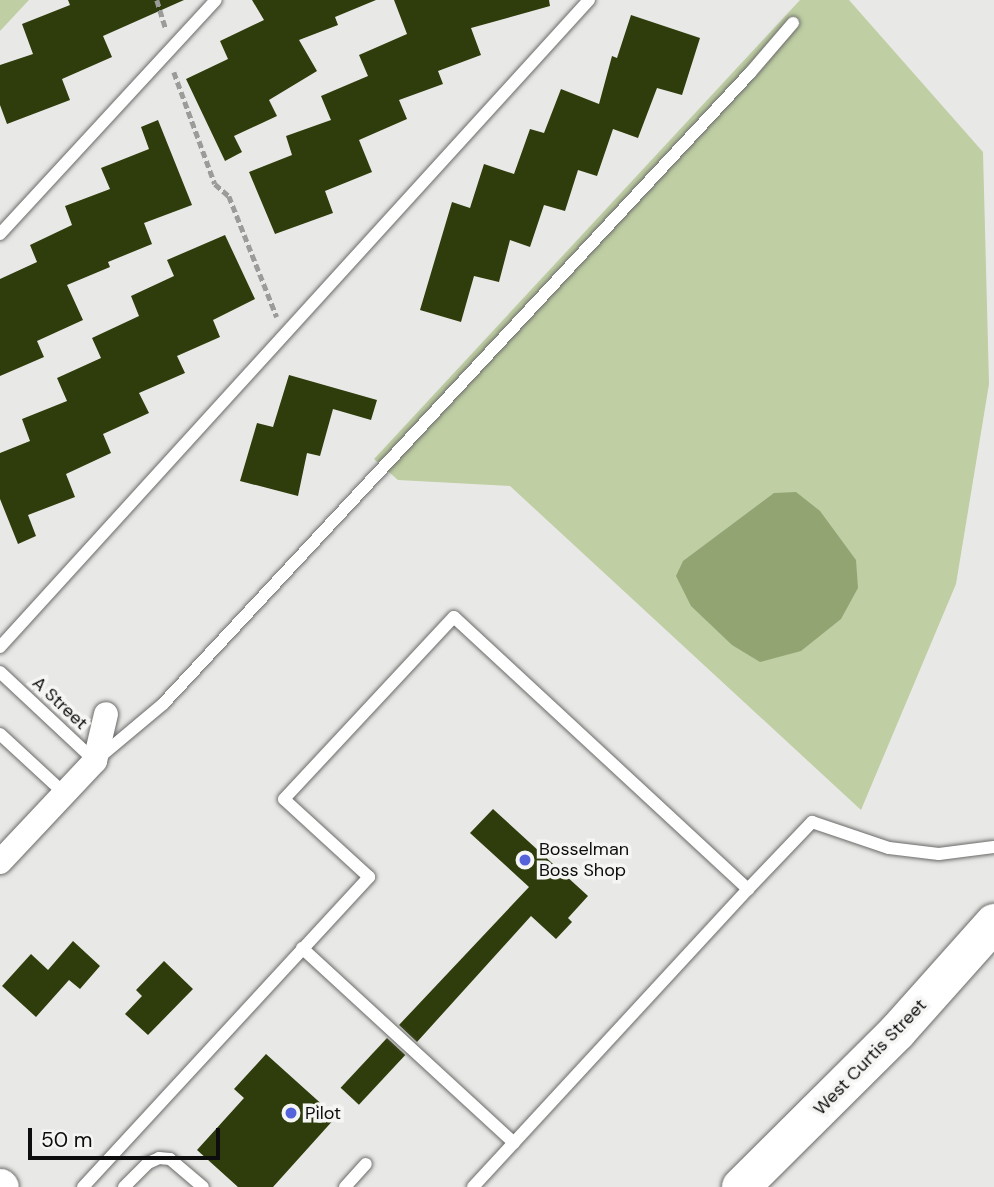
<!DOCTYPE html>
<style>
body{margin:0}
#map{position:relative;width:994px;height:1187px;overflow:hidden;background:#e8e9e6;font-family:"DM Sans",sans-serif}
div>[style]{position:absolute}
.green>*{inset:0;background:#bfcea3}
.water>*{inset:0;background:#93a473}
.building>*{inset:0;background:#2f3c0b;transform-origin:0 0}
.path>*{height:4.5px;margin-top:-2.25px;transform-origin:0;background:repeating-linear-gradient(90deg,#9b9c9a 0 7px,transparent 0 10.5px)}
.roads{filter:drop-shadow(0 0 2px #6a6b69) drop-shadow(0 0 2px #6a6b69)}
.lane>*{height:12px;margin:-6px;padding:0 6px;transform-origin:6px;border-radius:6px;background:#fff}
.street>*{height:24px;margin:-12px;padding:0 12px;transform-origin:12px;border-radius:12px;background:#fff}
.secondary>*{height:35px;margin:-17.5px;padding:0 17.5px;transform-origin:17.5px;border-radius:17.5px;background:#fff}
.primary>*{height:38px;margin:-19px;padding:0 19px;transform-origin:19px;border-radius:19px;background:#fff}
.dots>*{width:19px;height:19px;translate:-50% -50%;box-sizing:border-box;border:4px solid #f5f6f4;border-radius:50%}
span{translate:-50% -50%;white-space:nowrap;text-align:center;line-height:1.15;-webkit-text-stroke:7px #f5f6f4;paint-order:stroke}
.street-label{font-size:18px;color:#0c0d0c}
.poi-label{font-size:18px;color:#0c0d0c}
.left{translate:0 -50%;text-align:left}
.scale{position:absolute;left:28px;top:1128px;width:192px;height:32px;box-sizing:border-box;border:4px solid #0c0d0c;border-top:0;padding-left:9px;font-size:21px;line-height:24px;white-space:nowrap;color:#0c0d0c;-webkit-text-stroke:5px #f5f6f4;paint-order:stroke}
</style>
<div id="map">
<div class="green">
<i style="clip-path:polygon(0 0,29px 0,0 31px)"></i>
<i style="clip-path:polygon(800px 0,849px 0,983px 152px,989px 384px,956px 584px,861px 810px,510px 486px,398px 480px,374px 459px)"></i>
</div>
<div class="water">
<i style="clip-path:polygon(796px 492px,820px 511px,856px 560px,858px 588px,841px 619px,801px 651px,760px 662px,732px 645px,691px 606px,676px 576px,683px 561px,774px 493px)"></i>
</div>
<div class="building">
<i style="clip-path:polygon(68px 0,184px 0,103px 36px,112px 57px,62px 79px,70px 100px,7px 124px,0 105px,0 65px,33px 54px,22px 24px,70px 5px)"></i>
<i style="clip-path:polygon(252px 0,376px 0,335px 17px,338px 25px,299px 40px,317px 71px,269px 100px,277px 116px,234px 136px,242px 152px,225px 161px,186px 79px,228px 59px,220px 41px,264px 20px)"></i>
<i style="clip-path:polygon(394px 0,549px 0,550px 6px,471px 28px,481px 55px,438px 71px,443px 84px,399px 100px,407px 119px,359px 140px,372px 172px,325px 191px,333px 213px,275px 234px,249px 172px,292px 155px,286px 136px,331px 120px,321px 96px,368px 76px,359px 55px,407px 34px)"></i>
<i style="clip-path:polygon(631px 15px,700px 38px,682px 95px,657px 88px,638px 138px,613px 129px,597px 176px,578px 170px,565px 211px,544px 205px,530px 247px,510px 240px,499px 282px,474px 276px,461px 322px,420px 310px,452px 202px,470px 208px,484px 164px,514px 174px,530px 129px,544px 133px,561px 89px,599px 104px,612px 56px,617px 58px)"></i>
<i style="clip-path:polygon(158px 120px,192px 205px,144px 223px,152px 244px,108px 262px,110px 267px,67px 285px,83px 320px,37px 341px,44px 357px,0 376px,0 279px,37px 262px,30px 245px,72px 225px,65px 206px,110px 189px,101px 168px,149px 149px,141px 127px)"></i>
<i style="clip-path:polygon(225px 235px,255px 299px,213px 320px,220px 337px,177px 356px,185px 373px,139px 393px,149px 413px,103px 434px,111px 453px,66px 474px,75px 497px,28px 515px,36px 536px,18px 544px,0 499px,0 453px,30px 441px,22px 419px,67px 401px,57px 378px,101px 358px,92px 338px,139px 316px,131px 296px,174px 276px,167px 260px)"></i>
<i style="clip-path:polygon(289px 375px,377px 400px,371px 420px,333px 409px,320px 456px,307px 453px,298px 496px,240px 481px,257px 423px,273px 427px)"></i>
<i style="clip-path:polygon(493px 809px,588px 896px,568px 918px,572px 922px,556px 939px,531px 916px,417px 1042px,399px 1025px,529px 887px,470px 833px)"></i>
<i style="clip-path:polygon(73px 941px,100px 966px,80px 989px,69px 980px,36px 1017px,2px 986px,31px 954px,48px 970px)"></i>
<i style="clip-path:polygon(164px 961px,193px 989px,148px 1035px,125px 1014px,142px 996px,136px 990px)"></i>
<i style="left:387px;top:1038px;width:25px;height:68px;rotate:43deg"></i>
<i style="clip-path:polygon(266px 1054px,336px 1117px,273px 1187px,238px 1187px,197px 1150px,244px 1098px,234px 1089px)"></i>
</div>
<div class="path">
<i style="left:157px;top:0;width:30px;rotate:73deg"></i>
<i style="left:174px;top:72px;width:119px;rotate:69.9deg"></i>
<i style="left:215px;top:184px;width:18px;rotate:41deg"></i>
<i style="left:229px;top:196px;width:130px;rotate:68.4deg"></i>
</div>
<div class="roads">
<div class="lane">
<i style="left:0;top:234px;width:318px;rotate:-47.3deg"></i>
<i style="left:0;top:647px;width:875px;rotate:-47.69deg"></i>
<i style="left:0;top:672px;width:130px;rotate:43.1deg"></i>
<i style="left:95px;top:761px;width:89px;rotate:-40deg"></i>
<i style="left:163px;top:704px;width:862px;rotate:-47.07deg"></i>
<i style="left:750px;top:73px;width:66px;rotate:-49.3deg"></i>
<i style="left:0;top:734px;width:87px;rotate:42.7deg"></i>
<i style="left:302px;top:948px;width:288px;rotate:42.6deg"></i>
<i style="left:83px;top:1187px;width:422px;rotate:-47.3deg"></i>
<i style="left:369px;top:877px;width:115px;rotate:-137.5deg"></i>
<i style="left:284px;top:799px;width:249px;rotate:-47deg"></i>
<i style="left:454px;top:617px;width:401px;rotate:42.8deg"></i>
<i style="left:748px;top:889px;width:93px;rotate:-46.3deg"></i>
<i style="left:812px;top:822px;width:81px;rotate:18.7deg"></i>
<i style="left:889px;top:848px;width:50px;rotate:6.8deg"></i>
<i style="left:939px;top:854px;width:55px;rotate:-7.3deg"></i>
<i style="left:124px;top:1187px;width:34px;rotate:-45deg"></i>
<i style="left:148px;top:1163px;width:12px;rotate:-24deg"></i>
<i style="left:159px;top:1158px;width:11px;rotate:5deg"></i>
<i style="left:170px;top:1159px;width:43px;rotate:40.3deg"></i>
<i style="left:345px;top:1187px;width:31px;rotate:-48deg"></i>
<i style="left:473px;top:1187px;width:405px;rotate:-47.3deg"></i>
</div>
<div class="street">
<i style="left:0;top:862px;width:139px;rotate:-46.8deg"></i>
<i style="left:95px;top:761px;width:48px;rotate:-76.8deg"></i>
</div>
<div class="secondary">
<i style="left:0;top:1186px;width:1px;rotate:45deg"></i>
</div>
<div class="primary">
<i style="left:741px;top:1187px;width:220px;rotate:-44.8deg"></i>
<i style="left:897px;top:1032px;width:146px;rotate:-48.3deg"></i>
</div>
</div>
<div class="dots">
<i style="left:525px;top:860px;background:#5563da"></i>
<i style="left:291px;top:1113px;background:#5563da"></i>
</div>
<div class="street-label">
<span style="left:60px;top:703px;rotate:43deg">A Street</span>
<span style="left:870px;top:1057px;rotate:-46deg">West Curtis Street</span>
</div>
<div class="poi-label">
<span class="left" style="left:539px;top:860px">Bosselman<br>Boss Shop</span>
<span class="left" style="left:305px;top:1113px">Pilot</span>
</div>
<div class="scale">50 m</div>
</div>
